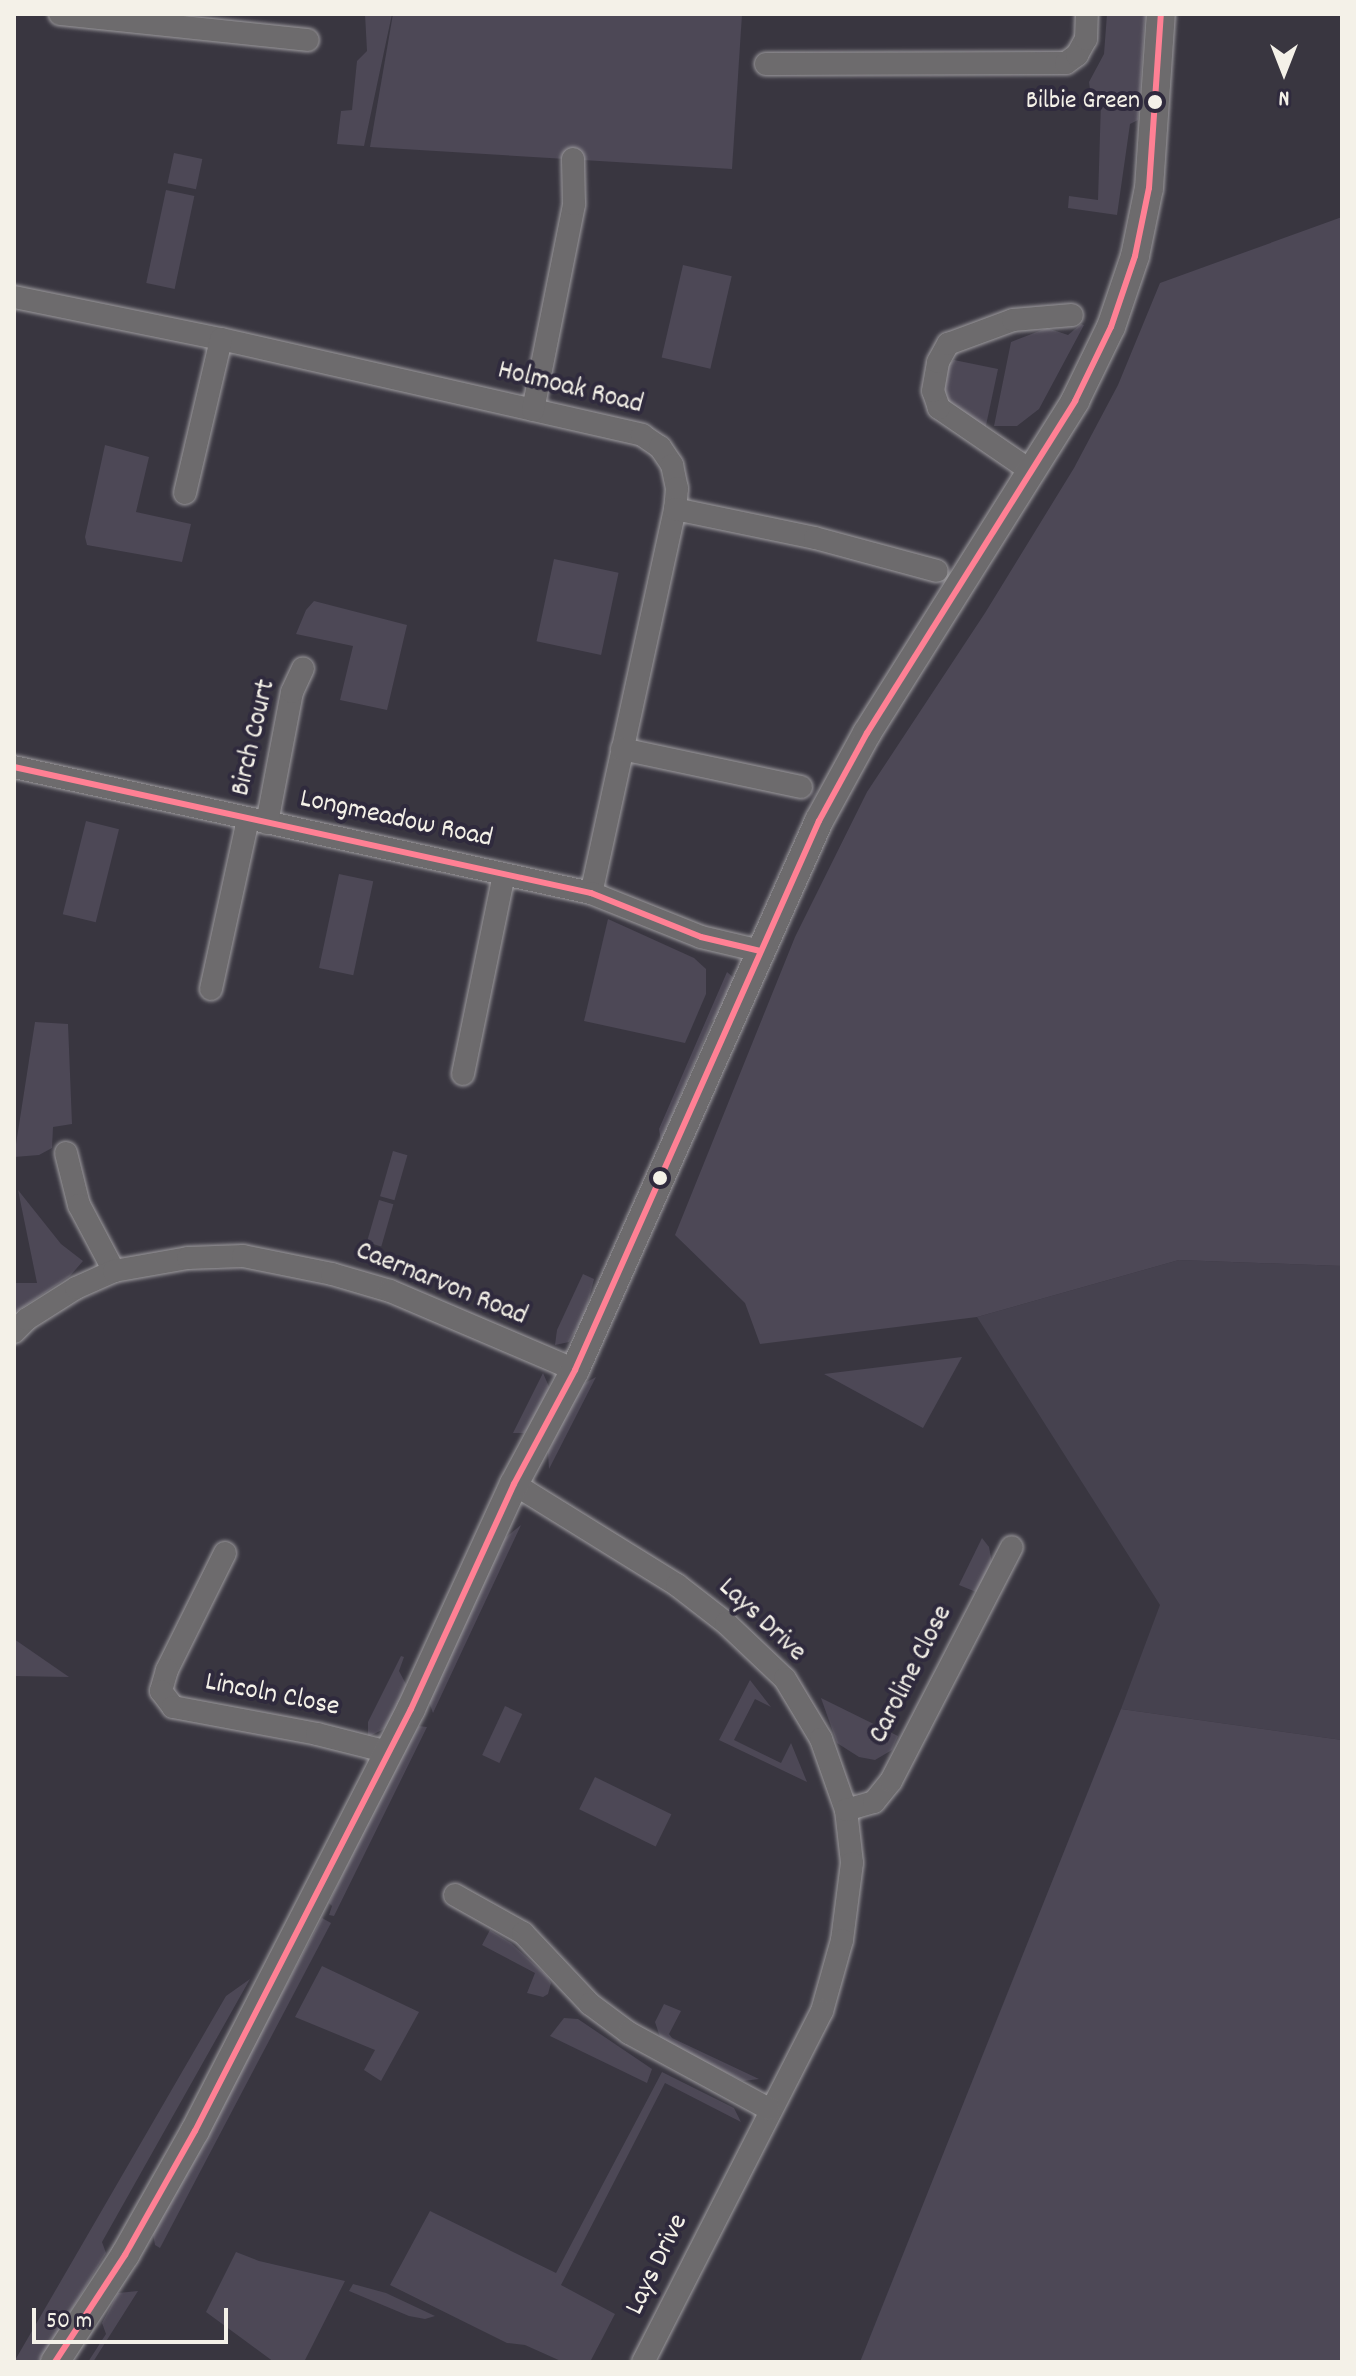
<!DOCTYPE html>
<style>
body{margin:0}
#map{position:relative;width:1356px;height:2376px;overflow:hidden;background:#393640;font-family:Dekko,sans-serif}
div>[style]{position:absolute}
.built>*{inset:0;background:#46424f}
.green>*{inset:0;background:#4d4856;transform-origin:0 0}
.roads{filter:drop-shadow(0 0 2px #9e9c9f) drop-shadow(0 0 2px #9e9c9f)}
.minor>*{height:22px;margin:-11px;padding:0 11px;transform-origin:11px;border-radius:11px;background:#6d6b6d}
.tertiary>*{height:28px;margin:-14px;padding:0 14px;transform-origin:14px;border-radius:14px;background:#6d6b6d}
.bus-1>*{height:6px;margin:-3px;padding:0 3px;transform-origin:3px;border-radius:3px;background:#ff8094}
.dots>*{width:22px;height:22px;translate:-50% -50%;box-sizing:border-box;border:4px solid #2f2a3d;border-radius:50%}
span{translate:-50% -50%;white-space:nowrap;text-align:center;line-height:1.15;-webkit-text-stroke:8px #2f2a3d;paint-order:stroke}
.bus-label{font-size:26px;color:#f4f1e8}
.right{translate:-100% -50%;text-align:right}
.street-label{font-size:28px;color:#f4f1e8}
.frame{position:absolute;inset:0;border:16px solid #f4f1e8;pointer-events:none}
.north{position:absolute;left:1244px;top:32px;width:80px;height:80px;-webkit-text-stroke:6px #2f2a3d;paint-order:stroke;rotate:180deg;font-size:22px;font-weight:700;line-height:32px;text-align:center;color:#f4f1e8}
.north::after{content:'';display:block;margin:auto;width:28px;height:36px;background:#f4f1e8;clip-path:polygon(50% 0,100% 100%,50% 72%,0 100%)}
.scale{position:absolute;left:32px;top:2308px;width:196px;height:36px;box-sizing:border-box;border:4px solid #f4f1e8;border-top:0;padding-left:10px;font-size:24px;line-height:28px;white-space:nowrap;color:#f4f1e8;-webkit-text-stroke:6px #2f2a3d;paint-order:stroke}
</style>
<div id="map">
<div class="built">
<i style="clip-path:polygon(1179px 1260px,1342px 1266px,1342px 1740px,1121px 1709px,1160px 1605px,977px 1317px)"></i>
</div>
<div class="green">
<i style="clip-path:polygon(365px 14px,392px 14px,364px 146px,337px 144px,341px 111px,352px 110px,357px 61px,367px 51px)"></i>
<i style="clip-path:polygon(393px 14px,742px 14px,732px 169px,370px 147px)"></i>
<i style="clip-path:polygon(1107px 14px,1145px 14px,1138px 120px,1130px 124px,1117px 215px,1068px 208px,1069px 196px,1098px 200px,1101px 101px,1091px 98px,1089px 82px,1104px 54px)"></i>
<i style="left:174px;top:153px;width:29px;height:31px;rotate:12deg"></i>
<i style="left:166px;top:190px;width:29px;height:95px;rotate:12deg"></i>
<i style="clip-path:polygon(1342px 217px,1342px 1266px,1179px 1260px,977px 1317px,760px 1344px,745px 1303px,675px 1235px,795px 937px,867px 792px,985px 613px,1074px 468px,1118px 385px,1160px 283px)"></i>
<i style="left:683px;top:265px;width:50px;height:95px;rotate:13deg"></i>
<i style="clip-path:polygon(1081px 324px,1084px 325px,1039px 409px,1017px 426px,994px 426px,1011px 342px,1047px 328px,1068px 335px)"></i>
<i style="clip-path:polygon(954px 360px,998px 369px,985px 430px,949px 405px,942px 389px,949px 364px)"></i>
<i style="clip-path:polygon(105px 445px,149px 457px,136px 512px,191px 524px,182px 562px,87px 545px,85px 537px)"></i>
<i style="left:554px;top:559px;width:66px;height:84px;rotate:12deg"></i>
<i style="clip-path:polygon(314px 601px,407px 625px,387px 710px,340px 700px,353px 646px,296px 634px,306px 610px)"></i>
<i style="left:86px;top:821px;width:34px;height:96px;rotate:14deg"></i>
<i style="left:339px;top:874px;width:35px;height:96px;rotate:12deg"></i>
<i style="clip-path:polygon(608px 919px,694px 958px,706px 969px,706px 994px,685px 1043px,584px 1021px)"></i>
<i style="clip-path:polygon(727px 972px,735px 979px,719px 1016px,712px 1021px,661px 1142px,659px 1129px)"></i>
<i style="clip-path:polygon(35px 1022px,68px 1024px,72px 1124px,53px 1127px,52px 1148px,39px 1155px,14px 1157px)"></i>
<i style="left:393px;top:1151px;width:15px;height:47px;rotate:16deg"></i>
<i style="clip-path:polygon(18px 1190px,61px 1244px,83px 1261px,70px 1276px,14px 1313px,14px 1283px,37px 1283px)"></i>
<i style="left:379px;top:1200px;width:15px;height:44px;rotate:16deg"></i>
<i style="clip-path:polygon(583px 1274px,594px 1279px,585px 1315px,569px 1342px,555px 1345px,557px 1330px)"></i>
<i style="clip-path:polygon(962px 1357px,923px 1428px,824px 1374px)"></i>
<i style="clip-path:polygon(543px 1373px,550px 1389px,536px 1421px,524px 1433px,513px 1433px)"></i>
<i style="clip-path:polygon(596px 1377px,549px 1469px,548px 1452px,581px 1385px)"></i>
<i style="clip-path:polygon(521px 1525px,433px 1713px,428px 1699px,505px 1538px)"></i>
<i style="clip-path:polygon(982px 1538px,989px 1547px,992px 1563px,976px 1592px,959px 1585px)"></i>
<i style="clip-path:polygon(14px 1639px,69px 1677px,14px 1676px)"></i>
<i style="clip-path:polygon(401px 1656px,404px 1657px,399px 1671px,407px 1686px,386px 1728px,368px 1737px,368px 1722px)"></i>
<i style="clip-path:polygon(750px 1680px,771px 1707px,755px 1699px,734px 1740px,781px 1763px,791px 1743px,807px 1782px,719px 1740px)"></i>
<i style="clip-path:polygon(821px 1698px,898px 1736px,892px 1750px,875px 1760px,859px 1757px,837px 1743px)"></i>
<i style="left:505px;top:1706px;width:19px;height:54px;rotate:25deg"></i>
<i style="clip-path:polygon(1121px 1709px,1342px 1740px,1342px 2362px,860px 2362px)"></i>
<i style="clip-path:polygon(419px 1726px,427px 1727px,334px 1916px,329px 1915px,332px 1906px,329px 1903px,396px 1762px)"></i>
<i style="left:595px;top:1777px;width:85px;height:36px;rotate:26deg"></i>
<i style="clip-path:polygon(322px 1918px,331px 1923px,160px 2248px,155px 2245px,153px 2234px)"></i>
<i style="clip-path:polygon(490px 1930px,511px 1943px,547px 1976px,551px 1983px,548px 1994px,543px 1997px,527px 1993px,535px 1973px,482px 1945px)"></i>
<i style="clip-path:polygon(322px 1966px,419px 2012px,381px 2081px,364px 2070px,375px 2050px,295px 2017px)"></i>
<i style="clip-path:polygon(250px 1979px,102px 2242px,106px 2253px,40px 2362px,14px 2362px,226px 1996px)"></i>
<i style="clip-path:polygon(664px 2004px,681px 2011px,669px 2034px,672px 2038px,759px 2079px,743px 2081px,661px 2040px,655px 2022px)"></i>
<i style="clip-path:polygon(564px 2018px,578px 2019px,652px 2069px,647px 2083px,550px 2036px)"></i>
<i style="clip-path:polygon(662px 2072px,734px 2108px,741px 2122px,665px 2083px,561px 2285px,615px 2314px,590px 2362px,563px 2362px,525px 2345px,507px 2343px,390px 2285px,430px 2211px,556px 2273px)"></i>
<i style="clip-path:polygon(236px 2252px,259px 2261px,345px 2281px,304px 2362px,274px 2362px,206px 2312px)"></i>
<i style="clip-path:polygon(353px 2284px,386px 2293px,435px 2316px,425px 2319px,409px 2316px,349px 2291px)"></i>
<i style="clip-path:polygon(138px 2291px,93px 2362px,88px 2362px,106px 2334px,102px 2323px,118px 2293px)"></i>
</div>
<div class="roads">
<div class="minor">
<i style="left:60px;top:14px;width:249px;rotate:6deg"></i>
<i style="left:766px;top:64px;width:300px;rotate:-0.2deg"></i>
<i style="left:1066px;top:63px;width:14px;rotate:-36deg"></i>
<i style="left:1077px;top:55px;width:18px;rotate:-61deg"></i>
<i style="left:1086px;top:39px;width:25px;rotate:-88deg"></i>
<i style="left:14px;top:297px;width:211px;rotate:11.5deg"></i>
<i style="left:221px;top:339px;width:432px;rotate:12.8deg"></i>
<i style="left:642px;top:435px;width:22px;rotate:34deg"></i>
<i style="left:660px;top:447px;width:22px;rotate:56deg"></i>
<i style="left:672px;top:465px;width:24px;rotate:78deg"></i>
<i style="left:677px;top:488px;width:21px;rotate:95deg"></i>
<i style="left:675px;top:509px;width:393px;rotate:102.3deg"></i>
<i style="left:533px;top:410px;width:210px;rotate:-78.7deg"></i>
<i style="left:574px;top:204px;width:45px;rotate:-91.3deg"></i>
<i style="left:1031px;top:471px;width:112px;rotate:-145.6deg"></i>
<i style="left:939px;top:408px;width:18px;rotate:-109deg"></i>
<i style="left:933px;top:391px;width:29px;rotate:-80deg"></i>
<i style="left:938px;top:362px;width:21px;rotate:-61deg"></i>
<i style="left:948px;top:344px;width:69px;rotate:-20.3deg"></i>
<i style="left:1013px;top:320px;width:59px;rotate:-4.8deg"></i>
<i style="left:185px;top:493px;width:158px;rotate:-76.8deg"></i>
<i style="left:675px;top:509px;width:143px;rotate:11.7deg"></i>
<i style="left:815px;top:538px;width:126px;rotate:15.1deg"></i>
<i style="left:622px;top:749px;width:183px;rotate:12deg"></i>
<i style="left:14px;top:767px;width:591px;rotate:12.32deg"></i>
<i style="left:591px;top:893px;width:118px;rotate:21.8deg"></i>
<i style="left:701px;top:937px;width:61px;rotate:13.3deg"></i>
<i style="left:267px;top:823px;width:133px;rotate:-79.2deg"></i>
<i style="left:292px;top:692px;width:26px;rotate:-65deg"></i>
<i style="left:211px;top:989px;width:174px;rotate:-77.7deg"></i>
<i style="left:463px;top:1074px;width:204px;rotate:-78.4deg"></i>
<i style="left:66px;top:1153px;width:54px;rotate:76deg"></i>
<i style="left:79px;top:1205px;width:75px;rotate:62.1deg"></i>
<i style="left:14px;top:1332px;width:18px;rotate:-45deg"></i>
<i style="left:27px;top:1319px;width:58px;rotate:-32.3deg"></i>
<i style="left:76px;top:1288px;width:42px;rotate:-24.1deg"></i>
<i style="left:114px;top:1271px;width:75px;rotate:-10deg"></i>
<i style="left:188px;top:1258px;width:55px;rotate:-2.1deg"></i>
<i style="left:243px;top:1256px;width:91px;rotate:11.4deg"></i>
<i style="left:332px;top:1274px;width:60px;rotate:16.3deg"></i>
<i style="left:390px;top:1291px;width:201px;rotate:23.1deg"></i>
<i style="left:514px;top:1484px;width:192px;rotate:31.8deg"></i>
<i style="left:677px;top:1585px;width:62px;rotate:37.8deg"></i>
<i style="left:726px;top:1623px;width:81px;rotate:43.5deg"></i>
<i style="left:785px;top:1679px;width:70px;rotate:59deg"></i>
<i style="left:821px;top:1739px;width:75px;rotate:70.6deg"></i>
<i style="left:846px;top:1810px;width:53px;rotate:83.5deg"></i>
<i style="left:852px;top:1863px;width:78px;rotate:97.4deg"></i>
<i style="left:842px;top:1940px;width:74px;rotate:105.7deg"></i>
<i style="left:822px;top:2011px;width:394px;rotate:117deg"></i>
<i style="left:225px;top:1553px;width:131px;rotate:116.4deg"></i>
<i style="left:167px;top:1670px;width:22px;rotate:106deg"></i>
<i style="left:161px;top:1691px;width:20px;rotate:53deg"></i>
<i style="left:173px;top:1707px;width:147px;rotate:10.6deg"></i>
<i style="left:317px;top:1734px;width:73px;rotate:14.2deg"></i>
<i style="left:846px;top:1810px;width:29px;rotate:-16deg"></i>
<i style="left:874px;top:1802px;width:27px;rotate:-51deg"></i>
<i style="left:891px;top:1781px;width:263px;rotate:-62.7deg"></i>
<i style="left:455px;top:1895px;width:78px;rotate:29.2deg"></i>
<i style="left:523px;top:1933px;width:98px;rotate:46.7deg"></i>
<i style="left:590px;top:2004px;width:49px;rotate:36.6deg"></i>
<i style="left:629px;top:2033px;width:159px;rotate:28.5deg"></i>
</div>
<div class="tertiary">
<i style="left:55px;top:2362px;width:128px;rotate:-56.8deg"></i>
<i style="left:125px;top:2255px;width:142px;rotate:-60.6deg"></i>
<i style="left:195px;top:2131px;width:474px;rotate:-62.9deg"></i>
<i style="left:411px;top:1709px;width:247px;rotate:-65.4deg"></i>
<i style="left:514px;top:1484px;width:129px;rotate:-61.8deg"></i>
<i style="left:575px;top:1370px;width:601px;rotate:-66.04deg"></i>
<i style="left:819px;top:821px;width:100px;rotate:-61.4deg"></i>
<i style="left:867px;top:733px;width:392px;rotate:-57.9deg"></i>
<i style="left:1075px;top:401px;width:82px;rotate:-64.1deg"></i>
<i style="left:1111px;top:327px;width:75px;rotate:-71.3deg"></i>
<i style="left:1135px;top:256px;width:69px;rotate:-78.4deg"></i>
<i style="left:1149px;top:188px;width:174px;rotate:-86.1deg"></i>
</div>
</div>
<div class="bus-1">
<i style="left:14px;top:767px;width:591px;rotate:12.32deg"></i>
<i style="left:591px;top:893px;width:118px;rotate:21.8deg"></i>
<i style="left:701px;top:937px;width:61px;rotate:13.3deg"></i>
<i style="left:55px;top:2362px;width:128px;rotate:-56.8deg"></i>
<i style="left:125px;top:2255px;width:142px;rotate:-60.6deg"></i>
<i style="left:195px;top:2131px;width:474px;rotate:-62.9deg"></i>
<i style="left:411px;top:1709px;width:247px;rotate:-65.4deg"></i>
<i style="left:514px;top:1484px;width:129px;rotate:-61.8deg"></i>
<i style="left:575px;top:1370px;width:601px;rotate:-66.04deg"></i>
<i style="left:819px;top:821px;width:100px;rotate:-61.4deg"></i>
<i style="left:867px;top:733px;width:392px;rotate:-57.9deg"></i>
<i style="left:1075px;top:401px;width:82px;rotate:-64.1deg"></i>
<i style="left:1111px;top:327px;width:75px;rotate:-71.3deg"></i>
<i style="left:1135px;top:256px;width:69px;rotate:-78.4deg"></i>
<i style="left:1149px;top:188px;width:174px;rotate:-86.1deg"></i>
</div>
<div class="dots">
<i style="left:1155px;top:102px;background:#f4f1e8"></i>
<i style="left:660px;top:1178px;background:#f4f1e8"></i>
</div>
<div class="bus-label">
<span class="right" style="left:1140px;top:102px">Bilbie Green</span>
</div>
<div class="street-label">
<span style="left:570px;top:389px;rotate:14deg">Holmoak Road</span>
<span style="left:255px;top:738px;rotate:-77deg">Birch Court</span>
<span style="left:396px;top:820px;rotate:12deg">Longmeadow Road</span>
<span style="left:441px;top:1285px;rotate:22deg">Caernarvon Road</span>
<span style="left:761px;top:1621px;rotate:43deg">Lays Drive</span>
<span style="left:912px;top:1675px;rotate:-63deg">Caroline Close</span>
<span style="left:272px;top:1696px;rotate:11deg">Lincoln Close</span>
<span style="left:658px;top:2265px;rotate:-64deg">Lays Drive</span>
</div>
<div class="frame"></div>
<div class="north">N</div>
<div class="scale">50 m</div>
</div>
